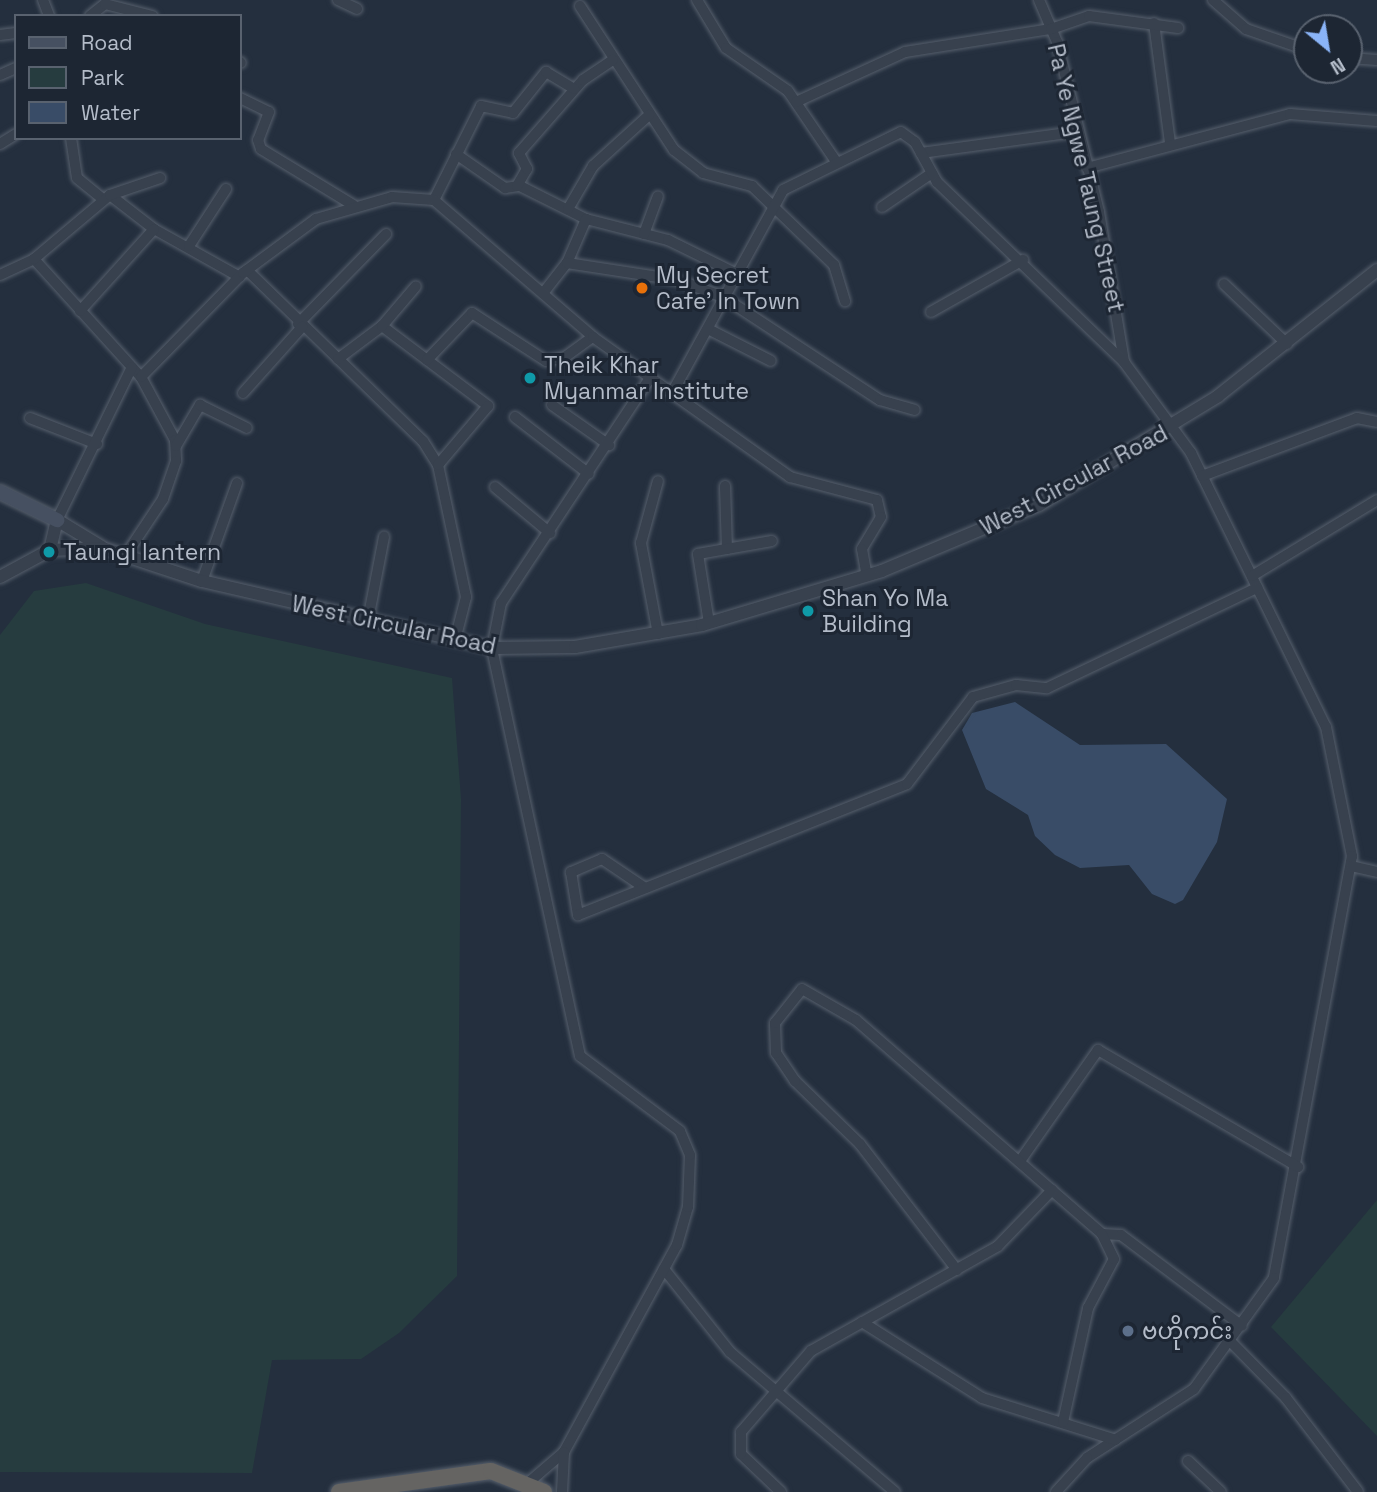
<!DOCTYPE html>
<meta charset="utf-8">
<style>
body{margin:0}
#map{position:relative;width:1377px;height:1492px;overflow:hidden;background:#242f3e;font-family:"Space Grotesk","Noto Sans Myanmar",sans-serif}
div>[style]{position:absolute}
.green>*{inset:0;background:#263c3f}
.water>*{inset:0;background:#394c67}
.roads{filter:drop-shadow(0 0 2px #565f6c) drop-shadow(0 0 2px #565f6c)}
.minor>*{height:10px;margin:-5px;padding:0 5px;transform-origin:5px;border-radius:5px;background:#38414e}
.tertiary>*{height:12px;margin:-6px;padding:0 6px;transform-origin:6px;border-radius:6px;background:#38414e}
.secondary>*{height:14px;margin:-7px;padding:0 7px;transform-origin:7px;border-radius:7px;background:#465061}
.trunk>*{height:16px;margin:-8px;padding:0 8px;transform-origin:8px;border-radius:8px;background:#656462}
.dots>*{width:19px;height:19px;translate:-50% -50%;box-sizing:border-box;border:4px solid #1d2633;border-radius:50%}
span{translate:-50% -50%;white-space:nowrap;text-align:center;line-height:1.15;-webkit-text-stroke:6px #1d2633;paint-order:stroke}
.street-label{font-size:23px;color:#b4bcc9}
.poi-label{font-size:23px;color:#b4bcc9}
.left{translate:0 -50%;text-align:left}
.legend{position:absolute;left:14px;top:14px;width:228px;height:126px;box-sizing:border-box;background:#1d2633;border:2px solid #59626f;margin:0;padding:9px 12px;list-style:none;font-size:21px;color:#b4bcc9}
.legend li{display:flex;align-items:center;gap:14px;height:35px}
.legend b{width:35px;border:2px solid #59626f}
.north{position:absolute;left:1293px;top:14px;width:70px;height:70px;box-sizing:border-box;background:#1d2633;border:2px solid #59626f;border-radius:50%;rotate:150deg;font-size:19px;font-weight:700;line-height:28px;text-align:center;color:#b4bcc9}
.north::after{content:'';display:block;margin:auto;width:24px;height:32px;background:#8ab4f8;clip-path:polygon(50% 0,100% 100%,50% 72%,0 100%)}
</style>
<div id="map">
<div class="green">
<i style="clip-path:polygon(86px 583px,205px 624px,452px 678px,461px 799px,457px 1276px,399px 1333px,361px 1359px,272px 1360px,252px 1473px,0 1472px,0 635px,34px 591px)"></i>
<i style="clip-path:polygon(1377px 1200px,1377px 1436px,1271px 1327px)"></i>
</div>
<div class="water">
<i style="clip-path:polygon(1015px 702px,1080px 745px,1166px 744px,1227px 799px,1217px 842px,1183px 900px,1175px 904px,1152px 894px,1129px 865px,1080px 868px,1055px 855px,1035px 836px,1028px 815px,986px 789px,962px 730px,972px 713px)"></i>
</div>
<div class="roads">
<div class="minor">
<i style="left:43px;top:0;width:17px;rotate:69deg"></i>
<i style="left:338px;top:0;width:21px;rotate:25deg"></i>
<i style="left:697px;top:0;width:56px;rotate:58.9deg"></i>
<i style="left:726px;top:48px;width:75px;rotate:34.7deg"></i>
<i style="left:788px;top:91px;width:83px;rotate:55.7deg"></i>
<i style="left:1039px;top:0;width:46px;rotate:66.8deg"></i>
<i style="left:1057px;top:42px;width:175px;rotate:76.1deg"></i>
<i style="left:1099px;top:212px;width:152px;rotate:80.5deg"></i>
<i style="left:1124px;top:362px;width:113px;rotate:53.6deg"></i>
<i style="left:1191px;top:453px;width:305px;rotate:63.8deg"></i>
<i style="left:1326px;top:727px;width:132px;rotate:78.6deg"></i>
<i style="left:1352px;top:856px;width:429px;rotate:100.5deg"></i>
<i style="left:1274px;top:1278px;width:137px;rotate:125.8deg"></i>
<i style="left:1194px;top:1389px;width:127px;rotate:147.2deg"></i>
<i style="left:1087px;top:1458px;width:46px;rotate:132.4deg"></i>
<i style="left:1213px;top:0;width:44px;rotate:41.3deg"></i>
<i style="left:1246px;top:29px;width:65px;rotate:19deg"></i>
<i style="left:580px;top:6px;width:172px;rotate:56.9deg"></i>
<i style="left:674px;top:150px;width:37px;rotate:38deg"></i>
<i style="left:703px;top:173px;width:51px;rotate:14.9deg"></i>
<i style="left:752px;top:186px;width:114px;rotate:43.9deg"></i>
<i style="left:834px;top:265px;width:38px;rotate:73deg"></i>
<i style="left:90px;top:16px;width:19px;rotate:-39deg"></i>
<i style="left:105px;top:4px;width:49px;rotate:14.3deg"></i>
<i style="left:1154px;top:23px;width:121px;rotate:82.4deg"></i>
<i style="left:0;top:35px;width:16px;rotate:-7deg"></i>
<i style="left:1349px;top:58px;width:28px;rotate:4deg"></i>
<i style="left:240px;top:62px;width:1px;rotate:45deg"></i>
<i style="left:0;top:75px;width:17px;rotate:-24deg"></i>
<i style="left:240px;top:98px;width:32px;rotate:26deg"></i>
<i style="left:269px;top:112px;width:30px;rotate:111deg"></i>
<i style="left:258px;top:140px;width:9px;rotate:72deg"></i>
<i style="left:261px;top:149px;width:108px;rotate:31.3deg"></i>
<i style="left:796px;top:102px;width:120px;rotate:-24.6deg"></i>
<i style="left:905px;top:52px;width:148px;rotate:-9deg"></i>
<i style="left:1051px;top:29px;width:40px;rotate:-18.9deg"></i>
<i style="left:1089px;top:16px;width:90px;rotate:7.7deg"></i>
<i style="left:71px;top:138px;width:40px;rotate:81.5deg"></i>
<i style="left:77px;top:178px;width:33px;rotate:39deg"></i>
<i style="left:0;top:144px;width:19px;rotate:-32deg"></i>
<i style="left:921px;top:153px;width:155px;rotate:-7.8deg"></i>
<i style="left:456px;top:154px;width:60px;rotate:34.8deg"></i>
<i style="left:505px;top:188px;width:15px;rotate:-8deg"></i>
<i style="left:520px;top:186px;width:74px;rotate:26.6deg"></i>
<i style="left:586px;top:219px;width:85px;rotate:14.4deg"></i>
<i style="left:668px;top:240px;width:75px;rotate:26.2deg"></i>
<i style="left:1087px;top:168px;width:210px;rotate:-14.9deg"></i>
<i style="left:1290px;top:114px;width:87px;rotate:4.6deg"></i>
<i style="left:517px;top:186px;width:20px;rotate:-60deg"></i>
<i style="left:527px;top:169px;width:18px;rotate:-117deg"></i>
<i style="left:519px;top:153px;width:97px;rotate:-48.8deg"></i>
<i style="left:583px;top:80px;width:36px;rotate:-34deg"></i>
<i style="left:110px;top:195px;width:56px;rotate:37.7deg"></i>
<i style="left:154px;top:229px;width:98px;rotate:29.2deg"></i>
<i style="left:434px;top:200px;width:105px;rotate:-63.4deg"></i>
<i style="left:481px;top:106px;width:33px;rotate:12deg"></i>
<i style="left:513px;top:113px;width:53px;rotate:-51.2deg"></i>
<i style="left:546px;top:72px;width:33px;rotate:31deg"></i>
<i style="left:882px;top:207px;width:60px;rotate:-34.2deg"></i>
<i style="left:568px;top:209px;width:50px;rotate:-59.8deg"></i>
<i style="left:593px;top:166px;width:76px;rotate:-42.3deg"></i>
<i style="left:644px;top:234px;width:40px;rotate:-69.8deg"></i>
<i style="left:189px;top:246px;width:68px;rotate:-57deg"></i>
<i style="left:34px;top:259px;width:159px;rotate:47.8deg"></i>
<i style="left:141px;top:377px;width:72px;rotate:61.6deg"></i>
<i style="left:175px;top:440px;width:21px;rotate:87deg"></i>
<i style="left:176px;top:461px;width:40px;rotate:108.9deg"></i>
<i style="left:163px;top:499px;width:69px;rotate:123.7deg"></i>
<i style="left:567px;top:263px;width:48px;rotate:-66.6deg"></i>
<i style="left:247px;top:270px;width:245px;rotate:44.2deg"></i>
<i style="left:423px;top:441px;width:28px;rotate:58deg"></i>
<i style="left:438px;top:465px;width:135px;rotate:78deg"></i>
<i style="left:466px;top:597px;width:44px;rotate:104.3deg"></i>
<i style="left:0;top:275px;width:38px;rotate:-25deg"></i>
<i style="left:34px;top:259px;width:99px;rotate:-40.1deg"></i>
<i style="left:110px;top:195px;width:53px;rotate:-18.8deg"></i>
<i style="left:1224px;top:284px;width:87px;rotate:43.6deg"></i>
<i style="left:544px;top:292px;width:37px;rotate:-52deg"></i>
<i style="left:567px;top:263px;width:112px;rotate:8.7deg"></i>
<i style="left:678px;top:280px;width:48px;rotate:20.7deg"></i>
<i style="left:723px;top:297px;width:188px;rotate:33.3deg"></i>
<i style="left:880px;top:400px;width:36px;rotate:16deg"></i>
<i style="left:80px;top:311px;width:110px;rotate:-47.9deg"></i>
<i style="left:931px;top:312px;width:106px;rotate:-29.5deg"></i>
<i style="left:298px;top:324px;width:126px;rotate:-45.6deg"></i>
<i style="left:382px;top:326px;width:133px;rotate:37deg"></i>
<i style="left:488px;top:406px;width:77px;rotate:130.3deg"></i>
<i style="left:710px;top:330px;width:68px;rotate:26.9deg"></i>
<i style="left:338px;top:359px;width:55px;rotate:-36.9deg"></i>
<i style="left:382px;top:326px;width:52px;rotate:-49.6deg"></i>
<i style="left:427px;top:360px;width:65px;rotate:-46.2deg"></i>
<i style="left:472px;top:313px;width:88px;rotate:33deg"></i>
<i style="left:546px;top:361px;width:19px;rotate:-12deg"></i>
<i style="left:565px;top:357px;width:34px;rotate:-36deg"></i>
<i style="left:141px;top:377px;width:146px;rotate:-45.6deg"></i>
<i style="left:243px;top:273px;width:91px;rotate:-36.5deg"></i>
<i style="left:316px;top:219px;width:79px;rotate:-16.1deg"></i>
<i style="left:392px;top:197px;width:42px;rotate:4.1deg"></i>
<i style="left:434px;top:200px;width:210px;rotate:40.7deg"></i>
<i style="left:593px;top:337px;width:242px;rotate:35.4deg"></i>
<i style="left:790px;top:477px;width:90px;rotate:14.8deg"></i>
<i style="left:877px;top:500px;width:17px;rotate:77deg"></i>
<i style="left:881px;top:517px;width:37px;rotate:121deg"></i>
<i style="left:862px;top:549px;width:27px;rotate:80deg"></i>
<i style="left:243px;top:393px;width:89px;rotate:-48.2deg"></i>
<i style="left:672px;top:393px;width:231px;rotate:-61.3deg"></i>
<i style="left:783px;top:190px;width:131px;rotate:-26.2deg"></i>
<i style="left:901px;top:132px;width:17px;rotate:36deg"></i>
<i style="left:915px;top:142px;width:46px;rotate:61.2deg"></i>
<i style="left:937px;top:182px;width:260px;rotate:43.9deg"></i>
<i style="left:552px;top:405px;width:70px;rotate:35.1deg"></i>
<i style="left:515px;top:417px;width:93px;rotate:37.6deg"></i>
<i style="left:30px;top:418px;width:72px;rotate:21.2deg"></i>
<i style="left:176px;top:446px;width:48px;rotate:-59.7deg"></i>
<i style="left:200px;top:405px;width:52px;rotate:26.1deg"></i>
<i style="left:1202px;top:476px;width:165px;rotate:-20.5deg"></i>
<i style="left:1357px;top:418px;width:20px;rotate:11deg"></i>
<i style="left:725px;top:486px;width:63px;rotate:88.2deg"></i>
<i style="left:495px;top:487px;width:72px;rotate:39.9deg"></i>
<i style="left:57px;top:520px;width:170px;rotate:-63.9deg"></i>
<i style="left:1252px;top:576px;width:146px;rotate:-31.3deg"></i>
<i style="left:202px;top:581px;width:104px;rotate:-70.3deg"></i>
<i style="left:368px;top:620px;width:85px;rotate:-79.1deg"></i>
<i style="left:709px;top:623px;width:70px;rotate:-99.1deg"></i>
<i style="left:698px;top:554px;width:75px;rotate:-10deg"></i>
<i style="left:658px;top:634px;width:93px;rotate:-100.6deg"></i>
<i style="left:641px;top:543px;width:64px;rotate:-74.7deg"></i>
<i style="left:1351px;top:866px;width:27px;rotate:13deg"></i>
<i style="left:645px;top:888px;width:52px;rotate:-146deg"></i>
<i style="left:602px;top:859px;width:34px;rotate:157deg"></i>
<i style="left:571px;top:872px;width:44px;rotate:80.8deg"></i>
<i style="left:578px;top:915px;width:354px;rotate:-21.7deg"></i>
<i style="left:907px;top:784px;width:109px;rotate:-52.8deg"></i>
<i style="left:973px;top:697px;width:45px;rotate:-15.6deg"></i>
<i style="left:1016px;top:685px;width:31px;rotate:6deg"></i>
<i style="left:1047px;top:688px;width:233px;rotate:-25.5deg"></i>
<i style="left:1020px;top:1161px;width:136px;rotate:-54.9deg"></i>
<i style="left:1098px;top:1050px;width:232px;rotate:30.3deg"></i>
<i style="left:664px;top:1269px;width:106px;rotate:51.5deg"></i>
<i style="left:730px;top:1352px;width:216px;rotate:40.3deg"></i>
<i style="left:957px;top:1270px;width:159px;rotate:-127.6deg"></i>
<i style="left:860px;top:1144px;width:91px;rotate:-135.9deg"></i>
<i style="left:795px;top:1081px;width:34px;rotate:-124deg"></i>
<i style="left:776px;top:1053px;width:30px;rotate:-92deg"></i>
<i style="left:775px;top:1023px;width:43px;rotate:-51.5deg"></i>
<i style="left:802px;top:989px;width:62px;rotate:29.9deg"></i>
<i style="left:856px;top:1020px;width:326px;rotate:41deg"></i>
<i style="left:1102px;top:1234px;width:19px;rotate:3deg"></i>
<i style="left:1121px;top:1235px;width:151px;rotate:36.9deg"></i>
<i style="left:862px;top:1322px;width:142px;rotate:32.3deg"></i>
<i style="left:982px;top:1398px;width:140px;rotate:17.4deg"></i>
<i style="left:1230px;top:1341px;width:80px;rotate:45.5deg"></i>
<i style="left:1286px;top:1398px;width:118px;rotate:52.5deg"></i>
<i style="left:1063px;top:1422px;width:117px;rotate:-77.6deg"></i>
<i style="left:1088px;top:1308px;width:55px;rotate:-62deg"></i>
<i style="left:1114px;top:1259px;width:28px;rotate:-116deg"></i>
<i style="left:1188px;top:1461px;width:45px;rotate:43.2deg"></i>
<i style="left:528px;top:1483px;width:48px;rotate:-40.7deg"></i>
<i style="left:564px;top:1452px;width:236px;rotate:-61.4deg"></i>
<i style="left:677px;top:1245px;width:40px;rotate:-74deg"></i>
<i style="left:688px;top:1207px;width:52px;rotate:-87.8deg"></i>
<i style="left:690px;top:1155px;width:26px;rotate:-113deg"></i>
<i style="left:680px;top:1131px;width:125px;rotate:-143.1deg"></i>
<i style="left:580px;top:1056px;width:417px;rotate:-102.2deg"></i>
<i style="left:492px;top:648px;width:46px;rotate:-78.7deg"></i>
<i style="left:501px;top:603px;width:270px;rotate:-56.5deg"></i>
<i style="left:562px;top:1492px;width:40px;rotate:-87.1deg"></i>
<i style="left:781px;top:1492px;width:55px;rotate:-136.5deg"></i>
<i style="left:741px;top:1454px;width:22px;rotate:-90deg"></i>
<i style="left:741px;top:1432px;width:107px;rotate:-49.2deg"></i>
<i style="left:811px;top:1351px;width:214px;rotate:-29.3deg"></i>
<i style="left:998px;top:1246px;width:78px;rotate:-46deg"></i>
</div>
<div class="tertiary">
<i style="left:57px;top:520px;width:52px;rotate:31deg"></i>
<i style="left:50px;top:550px;width:31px;rotate:-77deg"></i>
<i style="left:0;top:577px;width:57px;rotate:-28.4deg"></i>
<i style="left:50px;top:550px;width:52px;rotate:-2.2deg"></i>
<i style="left:102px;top:548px;width:105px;rotate:18.3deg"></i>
<i style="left:202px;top:581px;width:298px;rotate:13deg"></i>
<i style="left:492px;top:648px;width:83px;rotate:-0.7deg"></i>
<i style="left:575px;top:647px;width:129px;rotate:-9.8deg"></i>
<i style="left:702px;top:625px;width:188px;rotate:-16.7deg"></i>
<i style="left:882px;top:571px;width:170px;rotate:-22.8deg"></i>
<i style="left:1039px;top:505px;width:210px;rotate:-31.3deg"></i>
<i style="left:1218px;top:396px;width:203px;rotate:-38.4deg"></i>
</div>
<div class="secondary">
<i style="left:0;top:492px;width:64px;rotate:26.2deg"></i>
</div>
<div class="trunk">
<i style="left:339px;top:1492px;width:153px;rotate:-7.9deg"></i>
<i style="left:491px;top:1471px;width:57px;rotate:21.6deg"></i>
</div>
</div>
<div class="dots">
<i style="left:642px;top:288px;background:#e8710a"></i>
<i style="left:530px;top:378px;background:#0f9aa8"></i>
<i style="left:49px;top:552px;background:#0f9aa8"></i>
<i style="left:808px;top:611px;background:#0f9aa8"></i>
<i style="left:1128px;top:1331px;background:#5c6f8a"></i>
</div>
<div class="street-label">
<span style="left:1086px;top:178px;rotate:77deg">Pa Ye Ngwe Taung Street</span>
<span style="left:1074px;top:480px;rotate:-28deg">West Circular Road</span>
<span style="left:394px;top:625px;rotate:12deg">West Circular Road</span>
</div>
<div class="poi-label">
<span class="left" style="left:656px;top:288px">My Secret<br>Cafe' In Town</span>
<span class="left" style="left:544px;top:378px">Theik Khar<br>Myanmar Institute</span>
<span class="left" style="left:63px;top:552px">Taungi lantern</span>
<span class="left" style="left:822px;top:611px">Shan Yo Ma<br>Building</span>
<span class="left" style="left:1142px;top:1331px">ဗဟိုကင်း</span>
</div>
<ul class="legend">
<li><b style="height:9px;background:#465061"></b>Road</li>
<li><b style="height:19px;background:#263c3f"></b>Park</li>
<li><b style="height:19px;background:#394c67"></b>Water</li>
</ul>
<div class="north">N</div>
</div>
